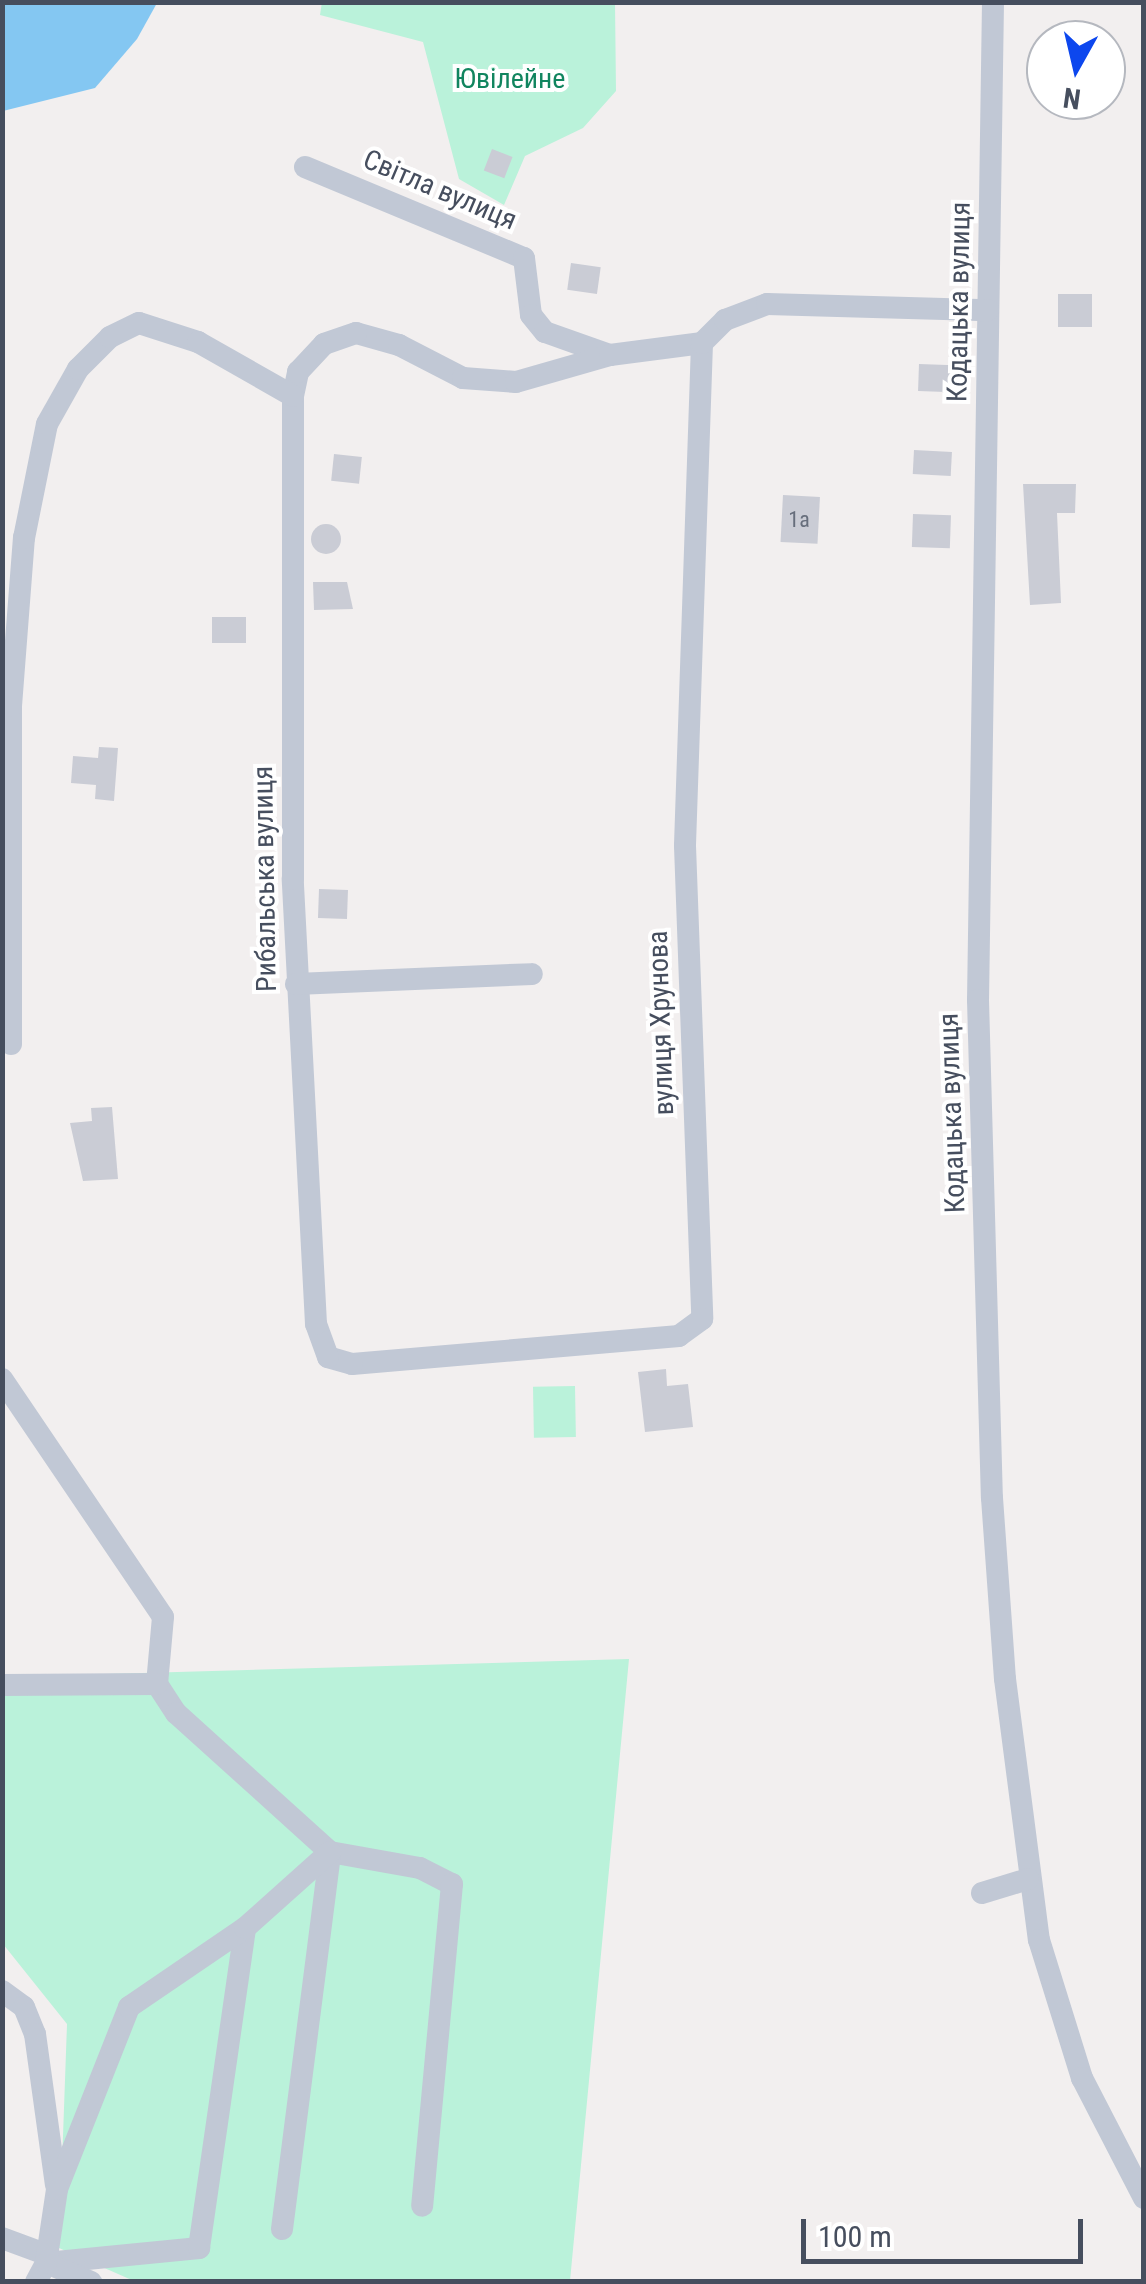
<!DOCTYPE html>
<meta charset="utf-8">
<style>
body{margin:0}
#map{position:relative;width:1146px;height:2284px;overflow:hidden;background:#f2efef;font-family:"Roboto Condensed",sans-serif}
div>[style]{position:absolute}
.green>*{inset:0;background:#baf2da;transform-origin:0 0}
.water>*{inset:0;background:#84c7f2}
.building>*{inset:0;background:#caccd5;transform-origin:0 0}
.round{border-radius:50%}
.minor>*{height:22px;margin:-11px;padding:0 11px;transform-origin:11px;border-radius:11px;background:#c1c8d5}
span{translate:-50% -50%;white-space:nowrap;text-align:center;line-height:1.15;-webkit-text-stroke:8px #fff;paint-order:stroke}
.number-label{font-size:22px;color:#676e7c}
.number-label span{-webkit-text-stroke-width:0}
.park-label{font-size:28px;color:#11855f}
.street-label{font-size:28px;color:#464e5e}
.frame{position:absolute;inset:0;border:5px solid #464e5e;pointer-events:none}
.north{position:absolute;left:1026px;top:20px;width:100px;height:100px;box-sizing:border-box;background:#fff;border:2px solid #b5b8bf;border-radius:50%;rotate:188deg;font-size:28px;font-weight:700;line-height:40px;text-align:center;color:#464e5e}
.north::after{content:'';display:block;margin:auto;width:35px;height:45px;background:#0d47ee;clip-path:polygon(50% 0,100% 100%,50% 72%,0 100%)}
.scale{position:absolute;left:801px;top:2219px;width:282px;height:45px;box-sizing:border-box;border:5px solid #464e5e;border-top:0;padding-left:12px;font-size:30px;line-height:35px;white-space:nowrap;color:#464e5e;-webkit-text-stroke:8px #fff;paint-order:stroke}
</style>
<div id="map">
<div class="green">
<i style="clip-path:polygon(322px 2px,615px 3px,616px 91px,583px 128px,525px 156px,504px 205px,459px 179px,423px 42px,320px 15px)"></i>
<i style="left:575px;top:1386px;width:51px;height:42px;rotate:89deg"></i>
<i style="clip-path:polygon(629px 1659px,570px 2281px,134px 2281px,59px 2248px,67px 2024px,3px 1944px,2px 1677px)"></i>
</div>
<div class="water">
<i style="clip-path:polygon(3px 2px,157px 2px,157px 3px,137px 39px,95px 88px,3px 111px)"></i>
</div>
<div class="building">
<i style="left:492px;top:149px;width:22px;height:23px;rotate:21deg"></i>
<i style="left:571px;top:263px;width:30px;height:27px;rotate:8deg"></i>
<i style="left:1058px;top:294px;width:34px;height:33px"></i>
<i style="left:919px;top:364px;width:35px;height:27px;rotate:2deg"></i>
<i style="left:914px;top:450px;width:38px;height:24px;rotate:3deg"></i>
<i style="left:334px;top:454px;width:28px;height:27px;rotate:6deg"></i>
<i style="clip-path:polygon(1023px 484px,1076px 484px,1075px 513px,1057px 513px,1061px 603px,1030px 605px)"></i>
<i style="left:783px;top:495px;width:37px;height:47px;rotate:3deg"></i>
<i style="left:913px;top:514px;width:38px;height:33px;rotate:2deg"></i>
<i class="round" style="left:311px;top:524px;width:30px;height:30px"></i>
<i style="clip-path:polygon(313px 582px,347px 582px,353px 609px,314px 610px)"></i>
<i style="left:212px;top:617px;width:34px;height:26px"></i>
<i style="clip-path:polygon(99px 747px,118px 748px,114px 801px,95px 799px,96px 785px,71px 783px,73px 756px,98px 758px)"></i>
<i style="left:319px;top:889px;width:29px;height:29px;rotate:2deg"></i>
<i style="clip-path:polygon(112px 1107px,118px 1179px,83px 1181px,70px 1123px,92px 1121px,91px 1108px)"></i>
<i style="clip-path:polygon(666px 1369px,667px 1386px,688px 1384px,693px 1427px,645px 1432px,638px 1372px)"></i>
</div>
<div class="minor">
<i style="left:993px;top:2px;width:998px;rotate:90.86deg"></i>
<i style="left:978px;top:1000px;width:498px;rotate:88.4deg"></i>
<i style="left:992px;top:1498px;width:181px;rotate:85.9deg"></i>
<i style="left:1005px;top:1679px;width:263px;rotate:82.6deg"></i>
<i style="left:1039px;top:1940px;width:145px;rotate:72.7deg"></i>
<i style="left:1082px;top:2078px;width:135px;rotate:62.7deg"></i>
<i style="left:305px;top:167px;width:237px;rotate:22.6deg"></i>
<i style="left:524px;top:258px;width:57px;rotate:83deg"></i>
<i style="left:531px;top:315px;width:22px;rotate:51deg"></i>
<i style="left:545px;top:332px;width:69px;rotate:19.5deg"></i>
<i style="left:356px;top:333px;width:45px;rotate:15.6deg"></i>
<i style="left:399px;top:345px;width:72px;rotate:27.3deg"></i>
<i style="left:463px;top:378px;width:53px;rotate:4.3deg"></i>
<i style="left:516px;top:382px;width:98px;rotate:-16deg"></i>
<i style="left:610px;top:355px;width:93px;rotate:-7.4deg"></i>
<i style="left:702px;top:343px;width:503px;rotate:91.94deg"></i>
<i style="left:685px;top:846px;width:473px;rotate:87.9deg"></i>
<i style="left:702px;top:1319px;width:29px;rotate:144deg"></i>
<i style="left:679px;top:1336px;width:328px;rotate:175.1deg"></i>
<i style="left:352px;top:1364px;width:25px;rotate:-164deg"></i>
<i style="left:328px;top:1357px;width:35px;rotate:-110deg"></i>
<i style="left:316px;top:1324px;width:446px;rotate:-93deg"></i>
<i style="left:293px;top:879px;width:483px;rotate:-90deg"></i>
<i style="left:293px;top:396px;width:25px;rotate:-78deg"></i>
<i style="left:298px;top:372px;width:38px;rotate:-47deg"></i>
<i style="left:324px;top:344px;width:34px;rotate:-19deg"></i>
<i style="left:702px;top:343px;width:33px;rotate:-45deg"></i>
<i style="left:725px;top:320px;width:45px;rotate:-20.9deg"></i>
<i style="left:767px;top:304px;width:221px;rotate:1.6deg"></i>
<i style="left:296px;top:984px;width:236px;rotate:-2.4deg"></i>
<i style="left:11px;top:1044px;width:338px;rotate:-90deg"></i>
<i style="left:11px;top:706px;width:169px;rotate:-85.6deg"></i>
<i style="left:24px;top:538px;width:116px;rotate:-78.6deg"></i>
<i style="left:47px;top:424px;width:63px;rotate:-60.6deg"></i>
<i style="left:78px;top:369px;width:45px;rotate:-45deg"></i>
<i style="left:110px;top:337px;width:32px;rotate:-26deg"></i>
<i style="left:139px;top:323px;width:62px;rotate:17.9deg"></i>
<i style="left:198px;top:342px;width:109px;rotate:29.6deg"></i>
<i style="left:2px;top:1379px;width:287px;rotate:55.9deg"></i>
<i style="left:163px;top:1617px;width:67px;rotate:95.1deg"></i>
<i style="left:157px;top:1684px;width:35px;rotate:57deg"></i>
<i style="left:176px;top:1713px;width:207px;rotate:42.1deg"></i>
<i style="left:330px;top:1852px;width:91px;rotate:10.1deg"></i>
<i style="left:420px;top:1868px;width:36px;rotate:27deg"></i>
<i style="left:452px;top:1884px;width:323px;rotate:95.3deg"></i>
<i style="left:2px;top:1685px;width:155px;rotate:-0.4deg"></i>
<i style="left:982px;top:1893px;width:48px;rotate:-16.9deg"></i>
<i style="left:2px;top:1991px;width:27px;rotate:36deg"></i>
<i style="left:24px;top:2007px;width:29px;rotate:68deg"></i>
<i style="left:35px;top:2034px;width:152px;rotate:82.1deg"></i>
<i style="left:282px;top:2229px;width:380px;rotate:-82.7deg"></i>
<i style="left:2px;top:2238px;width:49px;rotate:20.3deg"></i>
<i style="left:46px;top:2263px;width:154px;rotate:-5.6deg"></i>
<i style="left:199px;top:2248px;width:323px;rotate:-81.8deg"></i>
<i style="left:49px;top:2264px;width:46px;rotate:23.2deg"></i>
<i style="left:36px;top:2282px;width:21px;rotate:-62deg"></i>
<i style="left:46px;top:2263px;width:75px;rotate:-81.5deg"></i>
<i style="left:57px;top:2189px;width:196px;rotate:-68.4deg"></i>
<i style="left:129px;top:2007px;width:140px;rotate:-34.3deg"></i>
<i style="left:245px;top:1928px;width:114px;rotate:-41.8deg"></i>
</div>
<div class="number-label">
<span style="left:799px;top:520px">1а</span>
</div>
<div class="park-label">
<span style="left:510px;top:79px">Ювілейне</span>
</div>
<div class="street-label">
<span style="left:440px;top:190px;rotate:23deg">Світла вулиця</span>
<span style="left:959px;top:302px;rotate:-89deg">Кодацька вулиця</span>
<span style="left:265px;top:879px;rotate:-91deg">Рибальська вулиця</span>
<span style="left:661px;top:1023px;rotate:-92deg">вулиця Хрунова</span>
<span style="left:952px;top:1113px;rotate:-92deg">Кодацька вулиця</span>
</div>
<div class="frame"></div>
<div class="north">N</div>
<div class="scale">100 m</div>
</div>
